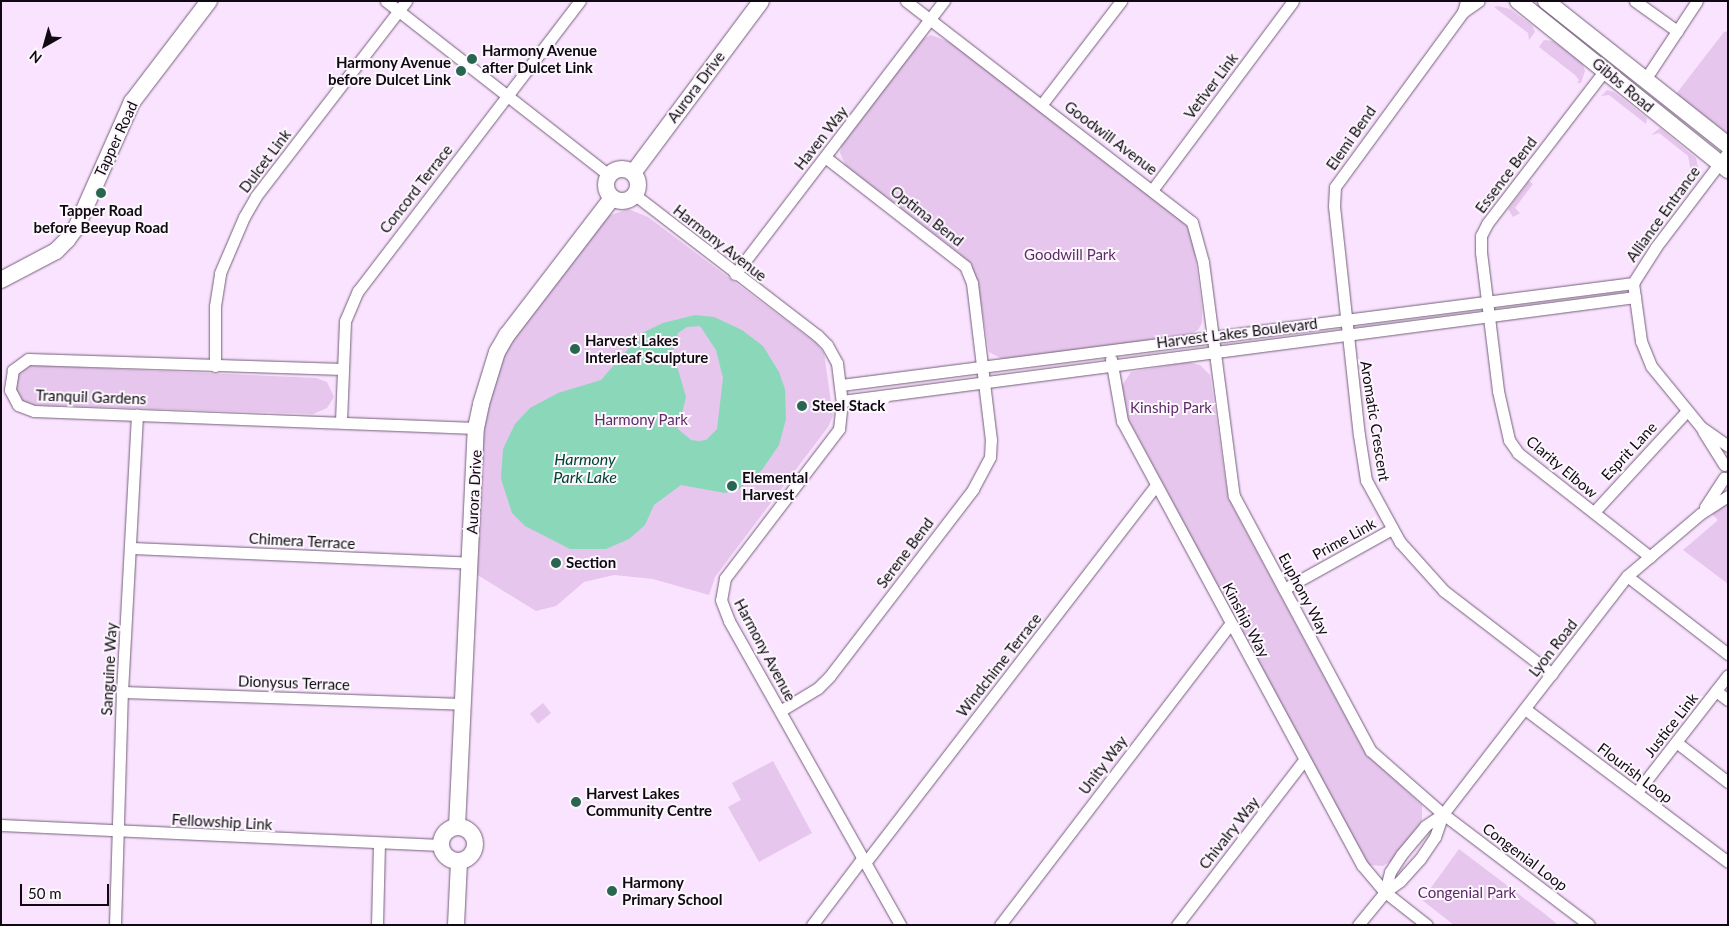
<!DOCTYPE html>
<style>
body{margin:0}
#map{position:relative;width:1729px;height:926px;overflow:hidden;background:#fae3ff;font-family:Lato,sans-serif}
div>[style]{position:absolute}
.green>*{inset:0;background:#e6c6ed;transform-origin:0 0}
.water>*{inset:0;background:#8bd7ba}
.roads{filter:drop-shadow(0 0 1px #735f78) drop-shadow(0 0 1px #735f78)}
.street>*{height:11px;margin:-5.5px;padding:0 5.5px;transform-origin:5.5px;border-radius:5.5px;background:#fff}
.secondary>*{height:16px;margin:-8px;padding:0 8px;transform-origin:8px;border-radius:8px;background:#fff}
.secondary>.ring{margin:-8px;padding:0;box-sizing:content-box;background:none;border:16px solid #fff;border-radius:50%}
.dots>*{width:14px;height:14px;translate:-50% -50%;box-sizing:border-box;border:2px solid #fcf7fd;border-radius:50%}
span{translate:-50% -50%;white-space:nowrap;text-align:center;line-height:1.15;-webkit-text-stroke:4px #fcf7fd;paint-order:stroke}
.poi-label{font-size:15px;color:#100912;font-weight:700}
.left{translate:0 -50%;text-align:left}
.right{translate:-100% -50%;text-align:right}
.street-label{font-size:15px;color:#100912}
.park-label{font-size:15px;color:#5e2b69}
.water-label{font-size:16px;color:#004331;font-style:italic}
.frame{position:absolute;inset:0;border:2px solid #100912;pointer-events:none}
.north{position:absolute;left:20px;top:20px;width:50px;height:50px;-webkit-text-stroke:4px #fcf7fd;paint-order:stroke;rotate:218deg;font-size:14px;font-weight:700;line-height:20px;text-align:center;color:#100912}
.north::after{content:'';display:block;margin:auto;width:18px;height:22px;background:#100912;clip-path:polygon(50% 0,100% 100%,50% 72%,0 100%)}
.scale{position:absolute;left:20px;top:884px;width:89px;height:22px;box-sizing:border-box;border:2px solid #100912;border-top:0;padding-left:6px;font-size:15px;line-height:18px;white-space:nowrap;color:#100912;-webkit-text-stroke:4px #fcf7fd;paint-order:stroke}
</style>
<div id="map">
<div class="green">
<i style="clip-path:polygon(1498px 6px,1510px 9px,1532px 25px,1535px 32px,1529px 40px,1528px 33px,1494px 7px)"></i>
<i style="clip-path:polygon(1728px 31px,1728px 134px,1676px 94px,1724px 32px)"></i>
<i style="clip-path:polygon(931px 35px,950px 42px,1185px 223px,1193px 239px,1202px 309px,1202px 323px,1198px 330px,1186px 337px,1004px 360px,989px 352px,977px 280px,971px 266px,960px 254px,846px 166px,840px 153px,842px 142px,920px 40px)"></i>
<i style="clip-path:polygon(1544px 40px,1553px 41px,1582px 62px,1585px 71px,1581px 83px,1577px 83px,1579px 80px,1575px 75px,1539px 47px)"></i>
<i style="clip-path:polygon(1607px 90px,1614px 92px,1647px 118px,1646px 124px,1609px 95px,1601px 96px)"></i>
<i style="clip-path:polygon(1660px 128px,1696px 158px,1698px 167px,1691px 178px,1685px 178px,1691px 171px,1688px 156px,1659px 133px,1651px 135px)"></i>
<i style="clip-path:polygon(1529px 181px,1533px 184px,1515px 208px,1520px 213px,1513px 217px,1508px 209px)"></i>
<i style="clip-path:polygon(628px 209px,648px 217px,816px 343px,824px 353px,833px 416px,828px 427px,715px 577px,709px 595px,653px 579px,614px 575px,584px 582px,556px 606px,536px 611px,476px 574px,482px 427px,503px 349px,608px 216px)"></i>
<i style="clip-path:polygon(1188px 362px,1200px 365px,1210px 375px,1228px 498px,1365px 753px,1422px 805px,1422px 821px,1391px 861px,1383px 866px,1368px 865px,1125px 413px,1121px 387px,1131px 372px)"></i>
<i style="clip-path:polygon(29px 365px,316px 378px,327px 382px,334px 397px,327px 408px,313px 414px,33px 405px,22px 401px,15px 394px,15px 377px)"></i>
<i style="clip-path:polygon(1728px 502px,1728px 584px,1683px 550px,1718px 520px,1711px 513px)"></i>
<i style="left:543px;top:703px;width:13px;height:17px;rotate:51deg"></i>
<i style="clip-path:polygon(773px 761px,812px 833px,759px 862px,728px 807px,741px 800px,732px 783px)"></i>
<i style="clip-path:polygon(1459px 849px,1545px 914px,1558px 925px,1454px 925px,1422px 900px)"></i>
</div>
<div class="water">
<i style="clip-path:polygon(evenodd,695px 315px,714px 317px,742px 330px,763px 346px,779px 372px,785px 389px,786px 419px,779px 445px,762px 470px,739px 489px,725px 493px,681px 485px,654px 505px,645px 525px,629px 539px,606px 549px,570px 549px,525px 526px,512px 513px,501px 479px,503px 449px,515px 424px,530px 408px,558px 393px,601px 380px,642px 333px,663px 323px,695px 315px,700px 326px,716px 350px,723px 378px,717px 429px,706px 440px,699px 441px,691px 440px,678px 429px,686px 397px,673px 352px,678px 333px,687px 327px,700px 326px)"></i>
</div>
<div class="roads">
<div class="street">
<i style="left:386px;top:1px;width:283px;rotate:38deg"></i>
<i style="left:906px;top:1px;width:361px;rotate:37.7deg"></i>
<i style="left:1192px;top:222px;width:41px;rotate:74.6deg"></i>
<i style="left:1203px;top:262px;width:236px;rotate:82.5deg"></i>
<i style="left:1234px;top:496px;width:289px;rotate:61.8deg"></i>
<i style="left:1371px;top:751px;width:96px;rotate:41.2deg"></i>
<i style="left:1443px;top:814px;width:183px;rotate:37.2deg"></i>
<i style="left:1466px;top:1px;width:11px;rotate:105deg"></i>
<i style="left:1463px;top:12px;width:217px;rotate:126.2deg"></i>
<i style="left:1335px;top:187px;width:19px;rotate:93deg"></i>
<i style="left:1334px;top:206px;width:230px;rotate:83.8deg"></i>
<i style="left:1359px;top:435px;width:46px;rotate:81.2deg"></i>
<i style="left:1366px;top:480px;width:71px;rotate:61.3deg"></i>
<i style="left:1400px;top:542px;width:66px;rotate:48.1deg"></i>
<i style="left:1444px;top:591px;width:136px;rotate:37.5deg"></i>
<i style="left:1635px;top:1px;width:52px;rotate:35.5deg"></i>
<i style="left:1463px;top:12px;width:19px;rotate:-35deg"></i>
<i style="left:1605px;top:70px;width:194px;rotate:127.5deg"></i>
<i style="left:1487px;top:224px;width:13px;rotate:117deg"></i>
<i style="left:1481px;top:236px;width:16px;rotate:90deg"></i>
<i style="left:1481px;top:252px;width:140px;rotate:83deg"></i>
<i style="left:1498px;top:391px;width:50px;rotate:77.3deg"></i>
<i style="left:1509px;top:440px;width:16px;rotate:55deg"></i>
<i style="left:1518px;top:453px;width:168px;rotate:38.2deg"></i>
<i style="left:1644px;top:81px;width:96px;rotate:-56.5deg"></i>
<i style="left:1042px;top:104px;width:130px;rotate:-52.5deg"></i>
<i style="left:1728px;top:152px;width:119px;rotate:127.2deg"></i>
<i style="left:1656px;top:247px;width:43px;rotate:122.6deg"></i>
<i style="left:1633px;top:283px;width:59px;rotate:82.1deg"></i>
<i style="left:1641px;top:341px;width:27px;rotate:68deg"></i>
<i style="left:1651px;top:366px;width:79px;rotate:50.7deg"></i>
<i style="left:1701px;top:427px;width:33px;rotate:35deg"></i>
<i style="left:1153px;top:189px;width:234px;rotate:-53.3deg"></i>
<i style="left:635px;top:195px;width:230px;rotate:37.6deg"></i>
<i style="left:817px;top:335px;width:14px;rotate:45deg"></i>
<i style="left:827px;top:345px;width:21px;rotate:61deg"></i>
<i style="left:837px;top:363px;width:38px;rotate:83deg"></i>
<i style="left:842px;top:401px;width:28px;rotate:96deg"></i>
<i style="left:839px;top:429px;width:188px;rotate:127.4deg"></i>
<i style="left:725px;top:578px;width:22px;rotate:100deg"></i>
<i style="left:721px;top:600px;width:22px;rotate:69deg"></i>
<i style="left:729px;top:621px;width:349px;rotate:60.6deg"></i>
<i style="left:735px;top:274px;width:344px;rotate:-52.6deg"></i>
<i style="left:1111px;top:359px;width:63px;rotate:79.9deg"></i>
<i style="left:1122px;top:421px;width:505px;rotate:61.61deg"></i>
<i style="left:1362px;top:865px;width:35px;rotate:50deg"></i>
<i style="left:1385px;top:892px;width:53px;rotate:38.2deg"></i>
<i style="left:215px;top:366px;width:60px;rotate:-90deg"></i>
<i style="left:215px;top:306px;width:33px;rotate:-81deg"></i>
<i style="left:220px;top:273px;width:61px;rotate:-66.8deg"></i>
<i style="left:244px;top:217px;width:24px;rotate:-60deg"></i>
<i style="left:256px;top:196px;width:246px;rotate:-52.4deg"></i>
<i style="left:343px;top:369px;width:315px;rotate:-178.2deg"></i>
<i style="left:28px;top:359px;width:19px;rotate:144deg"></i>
<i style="left:13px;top:370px;width:20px;rotate:99deg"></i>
<i style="left:10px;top:390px;width:17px;rotate:62deg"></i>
<i style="left:18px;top:405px;width:17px;rotate:21deg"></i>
<i style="left:34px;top:411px;width:442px;rotate:2.2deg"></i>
<i style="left:841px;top:385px;width:799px;rotate:-7.34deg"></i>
<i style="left:842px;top:401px;width:800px;rotate:-7.47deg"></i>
<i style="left:341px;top:421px;width:100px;rotate:-87.7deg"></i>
<i style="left:345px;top:321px;width:33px;rotate:-67deg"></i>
<i style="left:358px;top:291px;width:365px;rotate:-52.6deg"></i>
<i style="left:1703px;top:431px;width:40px;rotate:58deg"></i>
<i style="left:1705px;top:507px;width:35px;rotate:-57deg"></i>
<i style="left:1594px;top:512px;width:137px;rotate:-47.4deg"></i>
<i style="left:132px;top:548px;width:339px;rotate:2.5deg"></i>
<i style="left:1627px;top:576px;width:128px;rotate:37.7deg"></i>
<i style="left:1284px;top:589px;width:124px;rotate:-29.1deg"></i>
<i style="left:1716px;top:691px;width:15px;rotate:37deg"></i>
<i style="left:122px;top:692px;width:342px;rotate:2deg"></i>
<i style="left:1525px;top:709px;width:254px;rotate:37deg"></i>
<i style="left:780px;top:711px;width:44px;rotate:-31.2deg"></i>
<i style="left:818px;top:688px;width:16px;rotate:-45deg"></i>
<i style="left:829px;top:677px;width:237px;rotate:-52.5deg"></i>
<i style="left:973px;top:489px;width:36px;rotate:-62deg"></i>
<i style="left:990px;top:457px;width:17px;rotate:-87deg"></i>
<i style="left:991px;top:440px;width:158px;rotate:-96.9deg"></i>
<i style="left:972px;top:283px;width:18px;rotate:-112deg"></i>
<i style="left:965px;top:266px;width:177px;rotate:-142.1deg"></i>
<i style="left:1676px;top:742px;width:66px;rotate:37.6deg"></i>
<i style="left:1637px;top:792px;width:148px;rotate:-52.1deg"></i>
<i style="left:1px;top:825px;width:440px;rotate:2.6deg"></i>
<i style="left:865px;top:863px;width:477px;rotate:-52.4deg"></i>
<i style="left:1385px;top:892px;width:21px;rotate:-76deg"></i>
<i style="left:1390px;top:872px;width:20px;rotate:-57deg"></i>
<i style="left:1401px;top:855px;width:38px;rotate:-50deg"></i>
<i style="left:1425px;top:826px;width:22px;rotate:-34deg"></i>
<i style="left:115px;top:925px;width:233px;rotate:-88.3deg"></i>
<i style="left:122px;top:692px;width:278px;rotate:-86.9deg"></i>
<i style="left:377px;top:925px;width:80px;rotate:-88.6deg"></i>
<i style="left:812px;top:925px;width:83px;rotate:-52.9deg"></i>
<i style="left:1000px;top:925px;width:380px;rotate:-52.6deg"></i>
<i style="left:1177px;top:925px;width:208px;rotate:-52.4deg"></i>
<i style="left:1358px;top:925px;width:43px;rotate:-50.7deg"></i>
<i style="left:1385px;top:892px;width:19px;rotate:-36deg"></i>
<i style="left:1400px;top:881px;width:30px;rotate:-48deg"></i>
<i style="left:1420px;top:859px;width:27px;rotate:-56deg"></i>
<i style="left:1435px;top:837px;width:24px;rotate:-71deg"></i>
<i style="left:1443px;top:814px;width:301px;rotate:-52.3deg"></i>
<i style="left:1627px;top:576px;width:96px;rotate:-40.3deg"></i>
<i style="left:1700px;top:514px;width:33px;rotate:-33deg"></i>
</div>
<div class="secondary">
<i style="left:1518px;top:1px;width:270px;rotate:38.8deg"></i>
<i style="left:1546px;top:1px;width:232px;rotate:38.4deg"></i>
<i class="ring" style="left:606px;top:169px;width:16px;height:16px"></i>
<i style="left:633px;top:173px;width:214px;rotate:-53.3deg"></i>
<i style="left:1px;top:280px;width:62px;rotate:-27.8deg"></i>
<i style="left:56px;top:251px;width:16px;rotate:-45deg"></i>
<i style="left:67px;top:240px;width:17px;rotate:-54deg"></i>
<i style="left:77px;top:226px;width:136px;rotate:-66.1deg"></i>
<i style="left:132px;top:102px;width:127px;rotate:-52.7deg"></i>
<i class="ring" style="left:441px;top:827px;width:18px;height:18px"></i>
<i style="left:457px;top:827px;width:399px;rotate:-87.3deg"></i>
<i style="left:476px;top:428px;width:25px;rotate:-78deg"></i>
<i style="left:481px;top:404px;width:54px;rotate:-72.9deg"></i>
<i style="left:497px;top:352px;width:20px;rotate:-60deg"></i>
<i style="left:507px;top:335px;width:173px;rotate:-52.5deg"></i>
<i style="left:456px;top:925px;width:63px;rotate:-87.3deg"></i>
</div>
</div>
<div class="dots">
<i style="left:472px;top:59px;background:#296651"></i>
<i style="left:461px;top:71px;background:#296651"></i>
<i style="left:101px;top:193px;background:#296651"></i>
<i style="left:575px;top:349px;background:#296651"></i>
<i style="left:802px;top:406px;background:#296651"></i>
<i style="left:732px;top:486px;background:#296651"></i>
<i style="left:556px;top:563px;background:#296651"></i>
<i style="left:576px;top:802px;background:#296651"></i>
<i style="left:612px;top:891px;background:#296651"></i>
</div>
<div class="poi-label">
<span class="left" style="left:482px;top:59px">Harmony Avenue<br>after Dulcet Link</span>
<span class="right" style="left:451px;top:71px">Harmony Avenue<br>before Dulcet Link</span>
<span style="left:101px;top:219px">Tapper Road<br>before Beeyup Road</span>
<span class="left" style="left:585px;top:349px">Harvest Lakes<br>Interleaf Sculpture</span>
<span class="left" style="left:812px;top:406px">Steel Stack</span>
<span class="left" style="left:742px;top:486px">Elemental<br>Harvest</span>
<span class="left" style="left:566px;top:563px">Section</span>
<span class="left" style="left:586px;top:802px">Harvest Lakes<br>Community Centre</span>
<span class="left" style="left:622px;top:891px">Harmony<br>Primary School</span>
</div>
<div class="street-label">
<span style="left:1623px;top:85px;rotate:40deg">Gibbs Road</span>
<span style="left:1211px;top:86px;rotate:-53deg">Vetiver Link</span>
<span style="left:696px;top:87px;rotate:-53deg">Aurora Drive</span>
<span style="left:821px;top:138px;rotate:-52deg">Haven Way</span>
<span style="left:1111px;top:138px;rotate:37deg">Goodwill Avenue</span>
<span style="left:1351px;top:138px;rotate:-55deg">Elemi Bend</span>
<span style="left:116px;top:139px;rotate:-65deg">Tapper Road</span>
<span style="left:265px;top:161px;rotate:-53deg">Dulcet Link</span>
<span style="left:1506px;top:175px;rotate:-53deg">Essence Bend</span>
<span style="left:416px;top:189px;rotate:-52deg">Concord Terrace</span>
<span style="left:1663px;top:214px;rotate:-54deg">Alliance Entrance</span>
<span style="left:927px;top:216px;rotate:38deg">Optima Bend</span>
<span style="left:720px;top:243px;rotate:38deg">Harmony Avenue</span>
<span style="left:1237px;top:333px;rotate:-7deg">Harvest Lakes Boulevard</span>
<span style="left:91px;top:397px;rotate:2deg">Tranquil Gardens</span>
<span style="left:1375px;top:421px;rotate:81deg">Aromatic Crescent</span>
<span style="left:1629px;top:451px;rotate:-47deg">Esprit Lane</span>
<span style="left:1562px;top:467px;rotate:40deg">Clarity Elbow</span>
<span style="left:474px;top:492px;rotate:-87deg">Aurora Drive</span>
<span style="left:1344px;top:539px;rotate:-29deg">Prime Link</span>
<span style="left:302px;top:541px;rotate:3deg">Chimera Terrace</span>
<span style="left:905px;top:553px;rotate:-53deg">Serene Bend</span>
<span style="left:1304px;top:594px;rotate:62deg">Euphony Way</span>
<span style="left:1246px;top:620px;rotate:62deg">Kinship Way</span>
<span style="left:1553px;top:648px;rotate:-52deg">Lyon Road</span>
<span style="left:765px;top:650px;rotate:62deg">Harmony Avenue</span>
<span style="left:999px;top:665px;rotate:-52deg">Windchime Terrace</span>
<span style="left:109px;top:669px;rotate:-87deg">Sanguine Way</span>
<span style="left:294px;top:683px;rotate:2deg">Dionysus Terrace</span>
<span style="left:1671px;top:725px;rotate:-52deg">Justice Link</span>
<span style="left:1103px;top:765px;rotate:-53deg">Unity Way</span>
<span style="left:1635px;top:773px;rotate:37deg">Flourish Loop</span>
<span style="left:222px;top:822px;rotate:3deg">Fellowship Link</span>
<span style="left:1229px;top:833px;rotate:-52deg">Chivalry Way</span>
<span style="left:1525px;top:857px;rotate:37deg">Congenial Loop</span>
</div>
<div class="park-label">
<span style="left:1070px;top:255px">Goodwill Park</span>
<span style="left:1171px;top:408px">Kinship Park</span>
<span style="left:641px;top:420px">Harmony Park</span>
<span style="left:1467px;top:893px">Congenial Park</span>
</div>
<div class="water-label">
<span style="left:585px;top:468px">Harmony<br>Park Lake</span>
</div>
<div class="frame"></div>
<div class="north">N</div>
<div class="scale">50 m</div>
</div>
